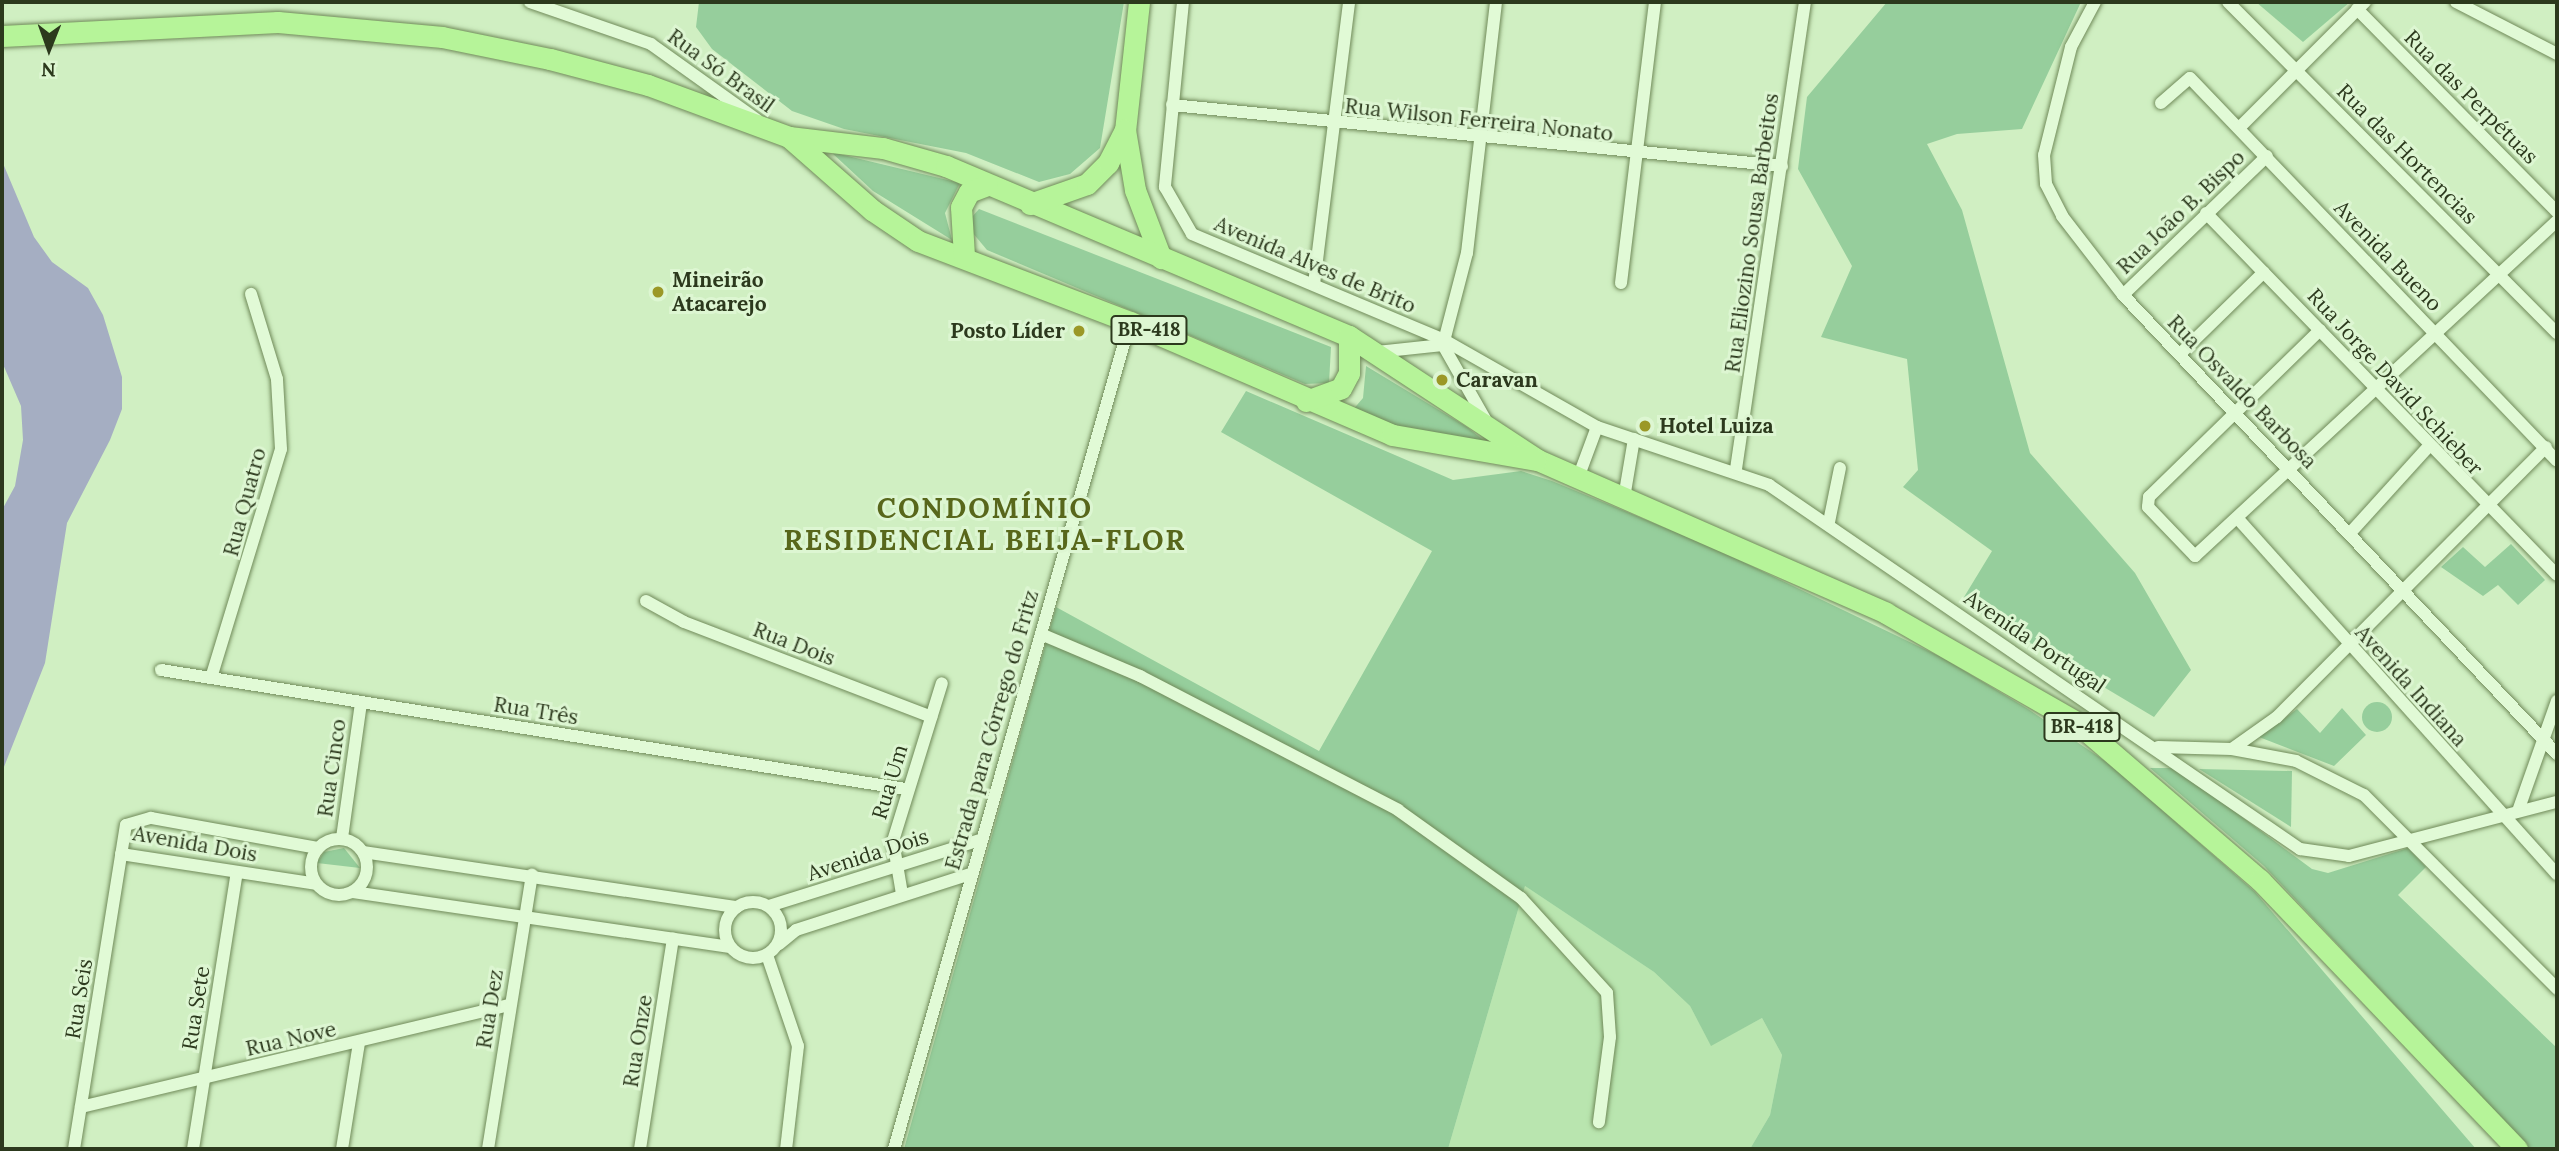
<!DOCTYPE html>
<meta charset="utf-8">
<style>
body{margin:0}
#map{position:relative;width:2559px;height:1151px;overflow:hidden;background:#d0efc2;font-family:Lora,serif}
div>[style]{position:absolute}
.farmland>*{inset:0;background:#b9e5af}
.green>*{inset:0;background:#96ce9c}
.round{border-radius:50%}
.water>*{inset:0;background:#a5aec2}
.roads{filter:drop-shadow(0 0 2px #708a59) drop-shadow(0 0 2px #708a59)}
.minor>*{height:12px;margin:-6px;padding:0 6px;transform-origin:6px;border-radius:6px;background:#e1fad6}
.minor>.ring{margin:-6px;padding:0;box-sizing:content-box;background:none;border:12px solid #e1fad6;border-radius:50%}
.primary>*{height:21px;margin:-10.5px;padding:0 10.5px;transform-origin:10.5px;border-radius:10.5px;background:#b6f499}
.dots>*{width:19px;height:19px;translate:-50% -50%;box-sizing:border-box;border:4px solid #ddf6d2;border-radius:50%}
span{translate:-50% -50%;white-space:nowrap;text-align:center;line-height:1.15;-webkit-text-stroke:6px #ddf6d2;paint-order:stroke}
.shield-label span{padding:2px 5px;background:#ddf6d2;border:2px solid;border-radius:5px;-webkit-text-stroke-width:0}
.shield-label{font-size:19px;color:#2c391d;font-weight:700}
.street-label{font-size:21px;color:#2c391d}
.poi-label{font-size:21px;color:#2c391d;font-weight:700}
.left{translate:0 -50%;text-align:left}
.right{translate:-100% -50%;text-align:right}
.district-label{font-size:28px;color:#58671b;font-weight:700;letter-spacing:2px}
.frame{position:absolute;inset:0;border:4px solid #2c391d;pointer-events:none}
.north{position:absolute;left:14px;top:14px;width:70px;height:70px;-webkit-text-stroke:5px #ddf6d2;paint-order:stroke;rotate:181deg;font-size:19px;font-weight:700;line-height:28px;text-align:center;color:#2c391d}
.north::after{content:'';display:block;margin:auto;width:24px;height:32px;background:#2c391d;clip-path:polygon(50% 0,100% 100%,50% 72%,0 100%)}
</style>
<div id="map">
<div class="farmland">
<i style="clip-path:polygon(1525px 886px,1654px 972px,1690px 1006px,1711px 1045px,1762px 1018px,1782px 1055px,1770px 1115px,1750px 1149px,1448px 1149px)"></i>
</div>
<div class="green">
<i style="clip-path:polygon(699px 2px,1124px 2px,1100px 148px,1070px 174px,1039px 182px,966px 153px,844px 129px,792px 111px,712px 49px,696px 27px)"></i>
<i style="clip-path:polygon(1887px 2px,2081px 2px,2022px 129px,1957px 134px,1927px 144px,1962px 210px,2030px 453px,2135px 573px,2191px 670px,2154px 717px,1961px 602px,1992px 551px,1903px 487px,1918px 470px,1907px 359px,1821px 337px,1852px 266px,1798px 169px,1807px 97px)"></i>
<i style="clip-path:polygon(2256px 2px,2350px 2px,2303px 42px)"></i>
<i style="clip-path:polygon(831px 152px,960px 183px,945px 213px,952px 240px,873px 191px)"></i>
<i style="clip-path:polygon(979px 209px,1331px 347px,1329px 383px,1305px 384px,987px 250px,972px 232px,971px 218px)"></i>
<i style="clip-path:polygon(1366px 366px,1467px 427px,1493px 448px,1401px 431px,1351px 412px,1363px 398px)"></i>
<i style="clip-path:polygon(1246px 391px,1453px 480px,1521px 471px,1552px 481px,1714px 548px,1943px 658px,2028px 709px,2111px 765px,2255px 892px,2476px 1149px,1750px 1149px,1770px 1115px,1782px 1055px,1762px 1018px,1711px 1046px,1690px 1006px,1654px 972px,1525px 886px,1448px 1149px,904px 1149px,1056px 607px,1319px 751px,1432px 551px,1221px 432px)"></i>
<i style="clip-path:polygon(2511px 544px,2545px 580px,2518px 605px,2498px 585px,2483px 596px,2441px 567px,2463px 547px,2485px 567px)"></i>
<i class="round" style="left:2362px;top:702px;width:30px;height:30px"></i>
<i style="clip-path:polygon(2342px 708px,2366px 735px,2334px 766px,2259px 737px,2297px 709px,2320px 733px)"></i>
<i style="clip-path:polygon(2150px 768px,2176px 768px,2312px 869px,2328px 873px,2408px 848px,2426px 867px,2398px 895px,2557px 1048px,2557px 1149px,2530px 1149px,2264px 866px)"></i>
<i style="clip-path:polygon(2199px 769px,2292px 771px,2291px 827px)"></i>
<i style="clip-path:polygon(344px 848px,360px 868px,317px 863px,324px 852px)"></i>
</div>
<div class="water">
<i style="clip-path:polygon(2px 161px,34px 237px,52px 262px,88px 288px,103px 315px,122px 377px,122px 409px,110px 440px,67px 523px,45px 663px,2px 772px,2px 510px,15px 486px,23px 440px,21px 406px,2px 362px)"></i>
</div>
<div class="roads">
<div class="minor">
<i style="left:530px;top:2px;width:128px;rotate:19.1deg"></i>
<i style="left:651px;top:44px;width:130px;rotate:35.6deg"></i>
<i style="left:1183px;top:2px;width:186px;rotate:95.6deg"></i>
<i style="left:1165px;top:187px;width:54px;rotate:60.1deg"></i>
<i style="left:1192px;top:234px;width:273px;rotate:22.8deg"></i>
<i style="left:1444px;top:340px;width:176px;rotate:29.6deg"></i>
<i style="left:1597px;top:427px;width:182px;rotate:18.6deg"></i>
<i style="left:1769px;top:485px;width:644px;rotate:34.43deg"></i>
<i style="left:2300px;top:849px;width:49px;rotate:8.1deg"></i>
<i style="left:2349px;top:856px;width:215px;rotate:-14.6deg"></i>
<i style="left:2095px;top:2px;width:51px;rotate:118.1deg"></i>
<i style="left:2071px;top:47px;width:111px;rotate:104deg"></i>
<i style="left:2044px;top:155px;width:29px;rotate:86deg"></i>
<i style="left:2046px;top:184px;width:36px;rotate:63deg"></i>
<i style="left:2062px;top:216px;width:100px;rotate:52.3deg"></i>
<i style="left:2123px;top:295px;width:632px;rotate:46.6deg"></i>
<i style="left:2228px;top:2px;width:467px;rotate:45.2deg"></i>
<i style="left:2456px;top:2px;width:114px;rotate:27.2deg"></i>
<i style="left:2357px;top:9px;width:285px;rotate:45.4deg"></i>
<i style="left:2161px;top:103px;width:38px;rotate:-41deg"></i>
<i style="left:2190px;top:78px;width:530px;rotate:46.22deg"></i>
<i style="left:1172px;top:105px;width:613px;rotate:5.71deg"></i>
<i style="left:2240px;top:127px;width:177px;rotate:-45deg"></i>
<i style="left:2206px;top:213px;width:504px;rotate:45.88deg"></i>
<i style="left:1621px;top:283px;width:283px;rotate:-83.1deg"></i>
<i style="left:1314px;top:284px;width:284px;rotate:-82.9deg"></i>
<i style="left:2123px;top:295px;width:200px;rotate:-44deg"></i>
<i style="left:2320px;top:330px;width:239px;rotate:135.7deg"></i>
<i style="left:2149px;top:497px;width:10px;rotate:96deg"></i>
<i style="left:2148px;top:507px;width:68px;rotate:46.2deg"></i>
<i style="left:2195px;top:556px;width:493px;rotate:-42.8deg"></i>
<i style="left:1377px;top:352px;width:66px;rotate:-6.1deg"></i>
<i style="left:2180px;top:354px;width:117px;rotate:-44.3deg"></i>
<i style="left:1485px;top:419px;width:85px;rotate:-119.6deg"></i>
<i style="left:1443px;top:345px;width:95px;rotate:-75.4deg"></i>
<i style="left:1467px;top:253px;width:253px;rotate:-83.4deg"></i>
<i style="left:1736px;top:469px;width:472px;rotate:-81.6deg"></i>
<i style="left:1578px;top:478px;width:54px;rotate:-69.6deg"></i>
<i style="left:1624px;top:498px;width:60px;rotate:-80.4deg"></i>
<i style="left:2239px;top:520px;width:476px;rotate:48.1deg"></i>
<i style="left:1829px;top:522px;width:55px;rotate:-78.5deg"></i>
<i style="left:2351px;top:532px;width:116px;rotate:-47.8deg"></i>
<i style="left:646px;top:601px;width:43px;rotate:28.9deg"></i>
<i style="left:684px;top:622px;width:265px;rotate:21deg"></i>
<i style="left:1041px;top:634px;width:108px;rotate:23deg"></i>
<i style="left:1140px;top:676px;width:291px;rotate:27.4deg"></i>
<i style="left:1398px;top:810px;width:151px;rotate:35.6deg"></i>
<i style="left:1521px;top:898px;width:128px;rotate:47.8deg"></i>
<i style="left:1607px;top:993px;width:44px;rotate:86.1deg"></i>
<i style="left:1610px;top:1037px;width:86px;rotate:97.4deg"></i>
<i style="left:161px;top:670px;width:754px;rotate:9.08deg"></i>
<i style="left:211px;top:678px;width:239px;rotate:-73deg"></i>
<i style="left:281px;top:449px;width:70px;rotate:-93.3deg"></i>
<i style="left:277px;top:379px;width:89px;rotate:-107deg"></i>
<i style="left:2158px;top:747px;width:74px;rotate:1.5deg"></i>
<i style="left:2232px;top:749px;width:65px;rotate:10.6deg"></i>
<i style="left:2296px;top:761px;width:76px;rotate:26.6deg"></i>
<i style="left:2364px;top:795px;width:274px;rotate:45.1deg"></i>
<i style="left:2232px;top:749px;width:55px;rotate:-35.4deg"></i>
<i style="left:2277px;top:717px;width:381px;rotate:-45.1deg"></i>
<i style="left:2518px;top:811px;width:117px;rotate:-70.5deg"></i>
<i style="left:342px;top:838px;width:137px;rotate:-82deg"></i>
<i class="ring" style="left:311px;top:839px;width:44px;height:44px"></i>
<i style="left:363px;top:852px;width:378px;rotate:8.4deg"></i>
<i style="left:121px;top:854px;width:197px;rotate:8.7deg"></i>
<i style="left:353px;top:892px;width:381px;rotate:8.3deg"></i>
<i style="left:902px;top:894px;width:54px;rotate:-99.6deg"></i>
<i style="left:893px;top:841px;width:165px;rotate:-72.8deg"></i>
<i class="ring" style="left:725px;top:902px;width:44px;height:44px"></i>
<i style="left:769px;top:906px;width:221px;rotate:-17.4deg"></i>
<i style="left:779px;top:944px;width:22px;rotate:-39deg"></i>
<i style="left:796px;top:930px;width:183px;rotate:-17.8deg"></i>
<i style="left:767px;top:955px;width:96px;rotate:71.2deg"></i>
<i style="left:798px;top:1046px;width:104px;rotate:96.6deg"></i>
<i style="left:81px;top:1107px;width:441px;rotate:-13.4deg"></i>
<i style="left:74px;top:1149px;width:328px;rotate:-80.9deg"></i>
<i style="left:126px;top:825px;width:26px;rotate:-16deg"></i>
<i style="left:151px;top:818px;width:169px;rotate:10.2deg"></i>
<i style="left:193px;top:1149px;width:280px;rotate:-81deg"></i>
<i style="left:342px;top:1149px;width:107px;rotate:-80.9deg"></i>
<i style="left:488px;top:1149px;width:278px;rotate:-80.9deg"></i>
<i style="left:640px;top:1149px;width:213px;rotate:-81.1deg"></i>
<i style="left:894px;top:1149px;width:860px;rotate:-74.07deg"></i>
</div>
<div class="primary">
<i style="left:1139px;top:2px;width:129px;rotate:96.2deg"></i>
<i style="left:1125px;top:130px;width:61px;rotate:80.5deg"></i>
<i style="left:1135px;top:190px;width:73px;rotate:69.1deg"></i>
<i style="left:2px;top:36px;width:276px;rotate:-2.9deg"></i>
<i style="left:278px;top:22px;width:165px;rotate:5.2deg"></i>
<i style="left:442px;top:37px;width:110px;rotate:11.5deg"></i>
<i style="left:550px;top:59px;width:101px;rotate:14.9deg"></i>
<i style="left:648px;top:85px;width:150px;rotate:20.2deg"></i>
<i style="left:789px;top:137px;width:95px;rotate:6.7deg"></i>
<i style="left:883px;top:148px;width:66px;rotate:15.9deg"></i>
<i style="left:946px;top:166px;width:437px;rotate:22.9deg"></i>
<i style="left:1349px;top:336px;width:226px;rotate:33.3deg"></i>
<i style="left:1538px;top:460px;width:380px;rotate:23.7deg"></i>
<i style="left:1886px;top:613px;width:219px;rotate:29.8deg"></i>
<i style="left:2076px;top:722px;width:243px;rotate:40.7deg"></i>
<i style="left:2260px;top:880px;width:372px;rotate:46.3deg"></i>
<i style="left:789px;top:137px;width:111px;rotate:41.3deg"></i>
<i style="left:872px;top:210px;width:55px;rotate:34deg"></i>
<i style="left:918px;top:241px;width:227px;rotate:20.9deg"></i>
<i style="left:1130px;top:322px;width:285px;rotate:23.3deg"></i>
<i style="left:1392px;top:435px;width:146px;rotate:9.8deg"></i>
<i style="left:1030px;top:204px;width:60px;rotate:-19.3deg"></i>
<i style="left:1087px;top:184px;width:30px;rotate:-45deg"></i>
<i style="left:1108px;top:163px;width:37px;rotate:-63deg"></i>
<i style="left:964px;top:256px;width:49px;rotate:-93.5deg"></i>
<i style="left:961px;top:207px;width:17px;rotate:-62deg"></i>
<i style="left:969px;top:192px;width:19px;rotate:-21deg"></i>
<i style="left:1306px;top:401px;width:37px;rotate:-20deg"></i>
<i style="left:1341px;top:388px;width:17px;rotate:-62deg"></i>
<i style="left:1349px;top:373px;width:37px;rotate:-90deg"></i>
</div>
</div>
<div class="dots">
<i style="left:658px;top:292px;background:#9b9827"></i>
<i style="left:1079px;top:331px;background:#9b9827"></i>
<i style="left:1442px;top:380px;background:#9b9827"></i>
<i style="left:1645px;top:426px;background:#9b9827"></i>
</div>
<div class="shield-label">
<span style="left:1149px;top:330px">BR-418</span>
<span style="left:2082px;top:727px">BR-418</span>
</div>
<div class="street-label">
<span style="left:721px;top:71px;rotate:36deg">Rua Só Brasil</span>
<span style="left:2471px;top:97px;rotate:45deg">Rua das Perpétuas</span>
<span style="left:1479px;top:120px;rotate:6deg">Rua Wilson Ferreira Nonato</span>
<span style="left:2407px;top:154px;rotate:45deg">Rua das Hortencias</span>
<span style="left:2181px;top:212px;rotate:-44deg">Rua João B. Bispo</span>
<span style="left:1752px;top:233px;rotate:-82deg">Rua Eliozino Sousa Barbeitos</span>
<span style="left:2388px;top:256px;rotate:46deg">Avenida Bueno</span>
<span style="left:1315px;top:265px;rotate:23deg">Avenida Alves de Brito</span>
<span style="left:2395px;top:382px;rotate:47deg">Rua Jorge David Schieber</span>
<span style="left:2242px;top:392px;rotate:46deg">Rua Osvaldo Barbosa</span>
<span style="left:245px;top:502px;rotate:-75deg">Rua Quatro</span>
<span style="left:2035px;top:642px;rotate:34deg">Avenida Portugal</span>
<span style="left:794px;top:644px;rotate:21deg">Rua Dois</span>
<span style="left:2411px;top:686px;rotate:48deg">Avenida Indiana</span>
<span style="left:536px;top:711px;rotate:9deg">Rua Três</span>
<span style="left:992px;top:730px;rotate:-74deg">Estrada para Córrego do Fritz</span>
<span style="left:332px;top:768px;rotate:-82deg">Rua Cinco</span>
<span style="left:890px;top:782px;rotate:-73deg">Rua Um</span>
<span style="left:195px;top:844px;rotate:10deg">Avenida Dois</span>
<span style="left:868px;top:855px;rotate:-18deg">Avenida Dois</span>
<span style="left:79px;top:999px;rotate:-81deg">Rua Seis</span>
<span style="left:196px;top:1008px;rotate:-81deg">Rua Sete</span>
<span style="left:490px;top:1009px;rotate:-81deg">Rua Dez</span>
<span style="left:291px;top:1039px;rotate:-13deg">Rua Nove</span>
<span style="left:638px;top:1041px;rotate:-81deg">Rua Onze</span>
</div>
<div class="poi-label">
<span class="left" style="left:672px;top:292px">Mineirão<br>Atacarejo</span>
<span class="right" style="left:1065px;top:331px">Posto Líder</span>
<span class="left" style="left:1456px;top:380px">Caravan</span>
<span class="left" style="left:1659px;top:426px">Hotel Luiza</span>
</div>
<div class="district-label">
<span style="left:985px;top:524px">CONDOMÍNIO<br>RESIDENCIAL BEIJA-FLOR</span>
</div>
<div class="frame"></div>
<div class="north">N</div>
</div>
